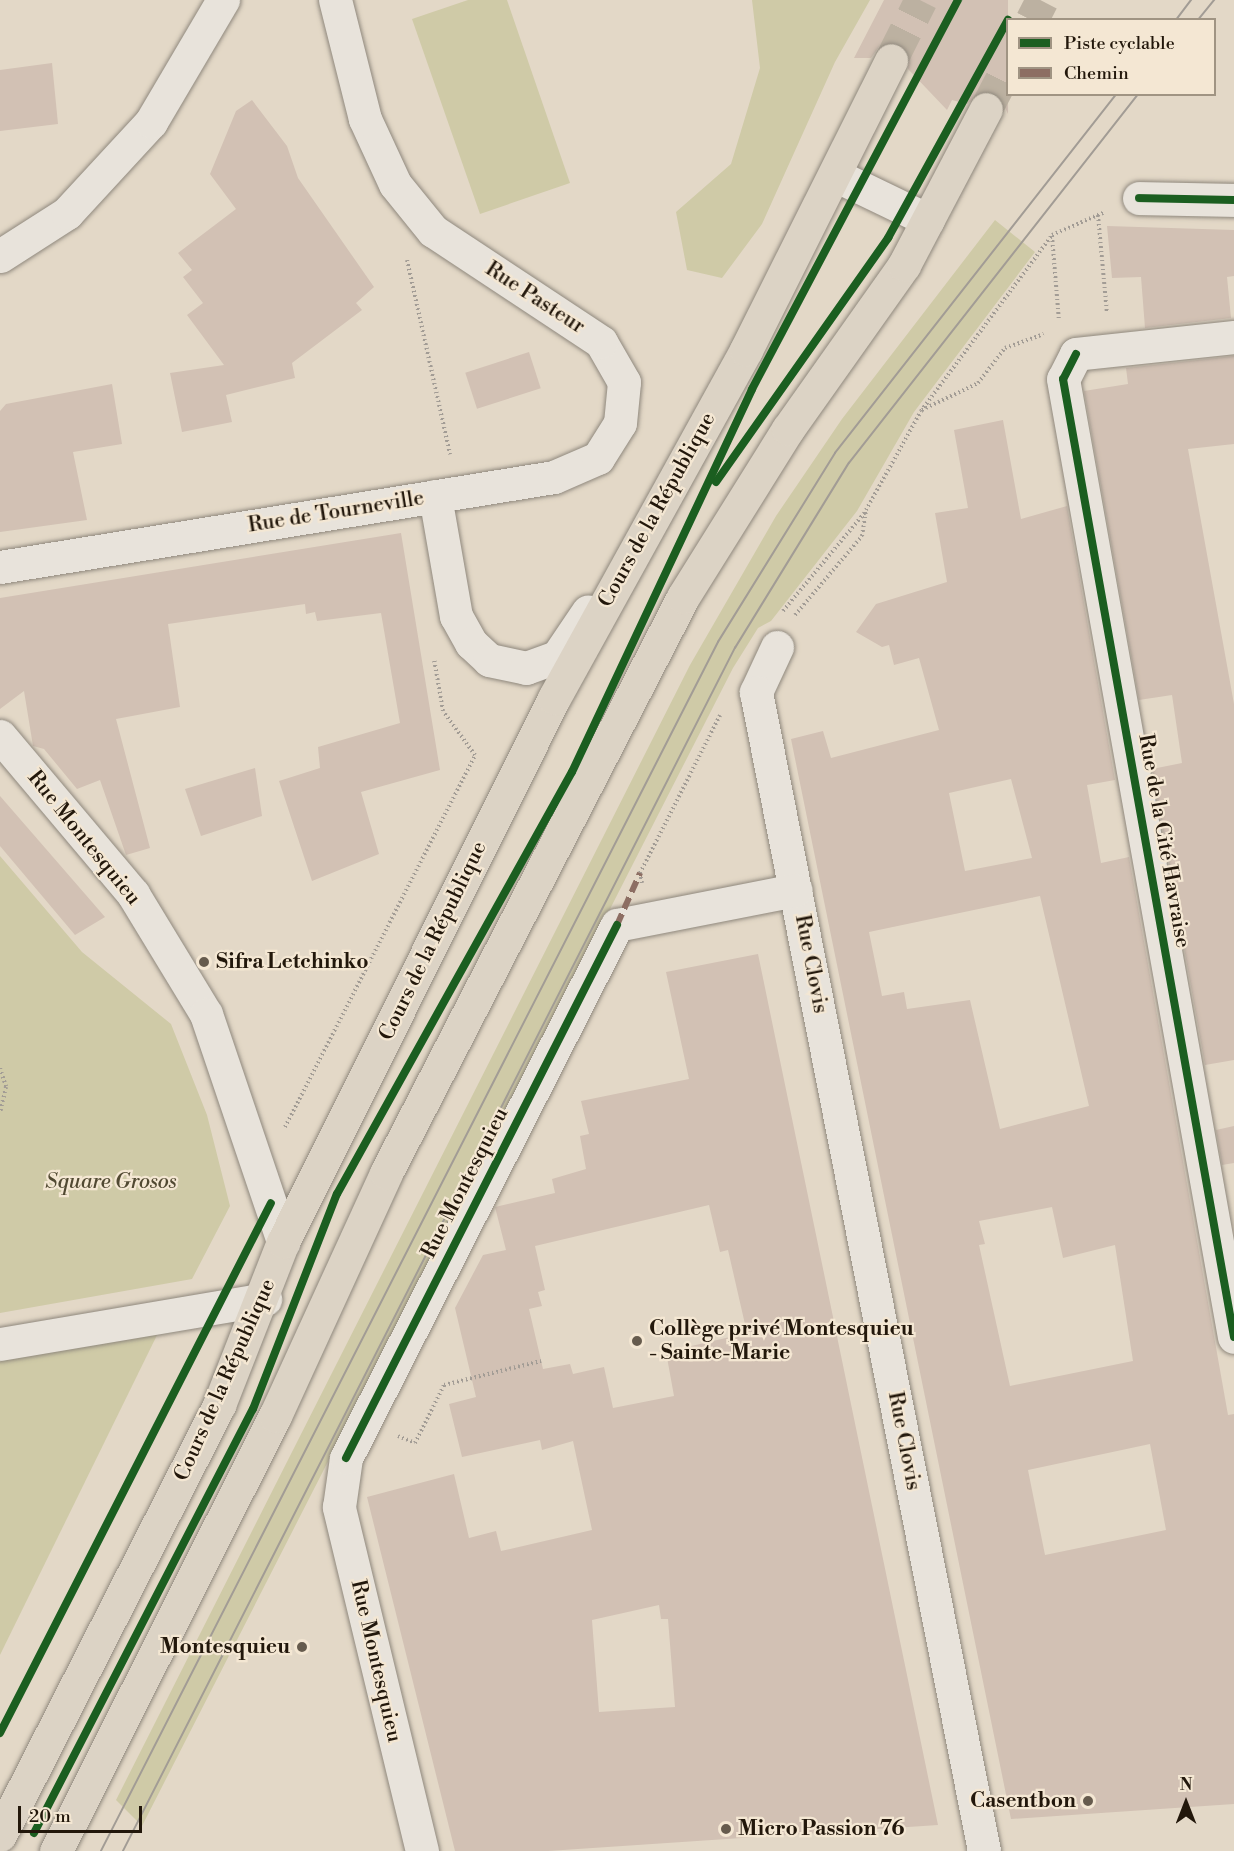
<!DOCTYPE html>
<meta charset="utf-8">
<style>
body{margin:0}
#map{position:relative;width:1234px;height:1851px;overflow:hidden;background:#e3d8c7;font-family:"Libre Bodoni",serif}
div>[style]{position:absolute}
.green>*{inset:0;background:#cfcaa7}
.building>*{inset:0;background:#d2c1b4;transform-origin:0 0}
.major-tunnel>*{height:33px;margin-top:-16.5px;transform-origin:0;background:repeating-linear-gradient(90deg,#bcb1a1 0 33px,transparent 0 49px)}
.path>*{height:4px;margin-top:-2px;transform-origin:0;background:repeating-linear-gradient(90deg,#a29c95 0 1.5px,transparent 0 4.5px)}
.roads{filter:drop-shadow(0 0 2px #8f887d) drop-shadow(0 0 2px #8f887d)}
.minor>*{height:33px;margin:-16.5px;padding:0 16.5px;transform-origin:16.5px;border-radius:16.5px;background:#e8e3db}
.major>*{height:33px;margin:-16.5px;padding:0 16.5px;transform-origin:16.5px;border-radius:16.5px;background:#dcd3c5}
.tram>*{height:1.5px;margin:-0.75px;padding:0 0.75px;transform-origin:0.75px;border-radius:0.75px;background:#a29c95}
.quiet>*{height:6px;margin-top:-3px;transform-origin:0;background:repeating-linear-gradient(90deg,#8d6e63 0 12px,transparent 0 18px)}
.cycleway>*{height:8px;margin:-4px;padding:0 4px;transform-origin:4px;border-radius:4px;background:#1b5e20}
.dots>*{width:16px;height:16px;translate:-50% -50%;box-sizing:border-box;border:3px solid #f4e7d3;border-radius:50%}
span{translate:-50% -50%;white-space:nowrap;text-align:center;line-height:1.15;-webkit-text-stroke:4.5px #f4e7d3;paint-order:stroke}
.street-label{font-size:21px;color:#22170b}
.poi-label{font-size:21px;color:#22170b;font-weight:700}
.left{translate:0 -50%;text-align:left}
.right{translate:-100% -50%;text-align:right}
.park-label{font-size:21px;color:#514932;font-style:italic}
.legend{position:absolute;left:1006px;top:18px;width:210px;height:78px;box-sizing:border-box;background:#f4e7d3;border:2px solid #a09483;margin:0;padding:8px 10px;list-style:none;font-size:18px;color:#22170b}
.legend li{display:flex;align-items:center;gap:12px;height:30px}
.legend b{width:30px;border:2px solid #a09483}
.north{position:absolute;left:1156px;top:1773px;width:60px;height:60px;-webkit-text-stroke:4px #f4e7d3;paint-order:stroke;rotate:0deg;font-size:16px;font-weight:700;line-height:24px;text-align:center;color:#22170b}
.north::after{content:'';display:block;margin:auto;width:21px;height:27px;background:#22170b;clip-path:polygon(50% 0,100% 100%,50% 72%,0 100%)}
.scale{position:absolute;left:18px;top:1806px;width:124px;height:27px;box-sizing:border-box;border:3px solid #22170b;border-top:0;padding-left:8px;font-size:18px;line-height:21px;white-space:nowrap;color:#22170b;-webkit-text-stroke:4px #f4e7d3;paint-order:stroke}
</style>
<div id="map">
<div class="green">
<i style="clip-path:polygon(468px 0,507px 0,570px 183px,480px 214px,412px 19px)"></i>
<i style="clip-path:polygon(752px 0,870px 0,835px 62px,762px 224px,722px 278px,687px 270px,676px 212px,731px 164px,760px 68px)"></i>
<i style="clip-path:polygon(995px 220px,1035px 252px,914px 412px,857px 511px,771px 621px,758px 628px,733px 668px,142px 1826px,116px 1800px,690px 665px,776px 516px,842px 419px)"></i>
<i style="clip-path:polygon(0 856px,82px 952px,171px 1024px,207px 1115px,230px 1206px,192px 1279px,0 1313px)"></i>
<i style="clip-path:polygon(160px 1329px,0 1655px,0 1359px)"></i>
</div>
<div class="building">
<i style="clip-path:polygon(884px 0,1008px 0,1008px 114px,1001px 99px,986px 90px,967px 104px,952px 100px,947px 110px,908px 69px,907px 50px,899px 43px,881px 44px,871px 58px,854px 58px)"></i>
<i style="clip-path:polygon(52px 63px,58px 124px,0 131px,0 70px)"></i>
<i style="clip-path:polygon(252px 100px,287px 146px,298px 178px,374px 287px,356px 303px,362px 310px,292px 363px,295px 378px,226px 395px,232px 422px,182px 432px,170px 373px,224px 365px,187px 315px,203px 303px,183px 277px,192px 270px,178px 253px,236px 209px,210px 174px,236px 111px)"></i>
<i style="clip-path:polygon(1107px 226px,1234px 230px,1234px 276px,1227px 277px,1231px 318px,1145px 328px,1141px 277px,1112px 278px)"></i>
<i style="left:529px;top:352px;width:38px;height:67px;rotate:72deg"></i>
<i style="clip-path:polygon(1234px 356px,1234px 444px,1188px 449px,1234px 704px,1234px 1060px,1205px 1065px,1152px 769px,1182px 763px,1172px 695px,1139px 700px,1084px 391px,1128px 384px,1126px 368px)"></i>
<i style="clip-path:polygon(112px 384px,122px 444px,73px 452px,87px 520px,0 532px,0 411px,6px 404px)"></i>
<i style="clip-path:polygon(evenodd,1003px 420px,1021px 519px,1067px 506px,1115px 780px,1087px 785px,1101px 863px,1129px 857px,1228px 1415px,1234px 1414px,1234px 1804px,1011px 1819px,791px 739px,823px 731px,831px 758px,939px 730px,919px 658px,894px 665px,889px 645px,882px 647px,856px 632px,876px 604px,947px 582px,935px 513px,968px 508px,954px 430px,1003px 420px,1011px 779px,1032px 858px,965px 871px,949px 793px,1011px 779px,1003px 420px,1040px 896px,1089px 1106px,1000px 1129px,970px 1000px,907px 1009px,904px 992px,882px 996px,869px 932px,1040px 896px,1003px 420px,1052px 1207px,1063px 1258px,1115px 1245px,1133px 1361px,1010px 1386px,979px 1245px,985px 1244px,979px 1221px,1052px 1207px,1003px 420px,1150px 1444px,1166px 1530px,1045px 1555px,1028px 1470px,1150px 1444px)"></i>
<i style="clip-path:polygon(401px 533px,440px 770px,361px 792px,379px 854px,312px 881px,279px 781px,320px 768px,318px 747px,400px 723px,381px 613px,317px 621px,315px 612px,306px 614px,305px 604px,168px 624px,180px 707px,116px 719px,150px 848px,126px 855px,100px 780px,77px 789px,44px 749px,33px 746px,24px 691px,0 709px,0 598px)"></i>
<i style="clip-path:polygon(255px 768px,262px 816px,201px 836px,185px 789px)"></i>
<i style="clip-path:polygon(0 796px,33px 834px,105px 917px,75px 935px,0 846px)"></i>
<i style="clip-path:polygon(evenodd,758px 954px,938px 1825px,548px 1851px,455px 1851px,367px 1497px,454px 1474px,469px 1538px,496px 1531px,501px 1551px,592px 1530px,573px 1441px,542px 1450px,540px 1440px,462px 1457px,449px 1404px,476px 1397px,455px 1308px,483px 1255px,506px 1250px,495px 1207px,555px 1193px,552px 1179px,586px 1169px,580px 1136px,589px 1134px,581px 1101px,689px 1079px,666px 972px,758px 954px,709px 1205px,720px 1252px,728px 1250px,747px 1333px,666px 1352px,674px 1396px,613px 1408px,604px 1367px,573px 1374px,570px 1364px,543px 1369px,529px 1309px,542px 1306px,538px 1292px,545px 1290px,535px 1246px,709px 1205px,758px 954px,659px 1605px,661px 1619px,668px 1619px,675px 1707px,599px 1712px,592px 1620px,659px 1605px)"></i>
<i style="clip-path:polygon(1234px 1126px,1234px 1163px,1222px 1165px,1216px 1130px)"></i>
</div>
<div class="major-tunnel">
<i style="left:1032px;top:20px;width:22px;rotate:-63deg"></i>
<i style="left:891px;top:60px;width:67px;rotate:-63.4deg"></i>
<i style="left:986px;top:109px;width:47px;rotate:-62.4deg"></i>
</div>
<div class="path">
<i style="left:1098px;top:215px;width:98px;rotate:84.8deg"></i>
<i style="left:1052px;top:236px;width:85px;rotate:85.3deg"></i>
<i style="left:407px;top:260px;width:199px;rotate:77.5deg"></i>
<i style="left:922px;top:410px;width:62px;rotate:-25.7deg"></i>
<i style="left:978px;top:383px;width:44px;rotate:-52.4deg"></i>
<i style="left:1005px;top:348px;width:41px;rotate:-19.7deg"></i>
<i style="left:783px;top:611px;width:130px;rotate:-50.3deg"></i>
<i style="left:795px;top:615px;width:104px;rotate:-49.7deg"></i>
<i style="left:862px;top:536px;width:26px;rotate:-81deg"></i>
<i style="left:866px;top:510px;width:113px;rotate:-60.9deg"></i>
<i style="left:921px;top:411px;width:219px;rotate:-53.3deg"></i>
<i style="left:1052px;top:235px;width:58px;rotate:-23.5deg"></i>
<i style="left:642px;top:883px;width:10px;rotate:-101deg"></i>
<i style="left:640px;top:873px;width:177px;rotate:-63.1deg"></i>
<i style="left:0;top:1068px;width:20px;rotate:72deg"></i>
<i style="left:6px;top:1087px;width:26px;rotate:103deg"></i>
<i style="left:285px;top:1127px;width:418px;rotate:-62.9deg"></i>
<i style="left:475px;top:755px;width:54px;rotate:-126deg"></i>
<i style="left:443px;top:711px;width:53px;rotate:-99.8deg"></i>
<i style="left:398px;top:1436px;width:18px;rotate:22deg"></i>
<i style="left:415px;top:1443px;width:65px;rotate:-63.4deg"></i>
<i style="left:444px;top:1385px;width:100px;rotate:-13.9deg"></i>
</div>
<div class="roads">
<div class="minor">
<i style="left:835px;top:175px;width:103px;rotate:25.8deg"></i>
<i style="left:1139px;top:198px;width:95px;rotate:1.2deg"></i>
<i style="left:0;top:256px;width:80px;rotate:-32.7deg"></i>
<i style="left:67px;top:213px;width:124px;rotate:-47.3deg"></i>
<i style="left:151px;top:122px;width:142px;rotate:-59.5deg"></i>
<i style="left:1234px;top:337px;width:159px;rotate:173.9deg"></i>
<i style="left:1076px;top:354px;width:28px;rotate:117deg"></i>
<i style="left:1063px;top:379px;width:973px;rotate:79.88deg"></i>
<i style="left:435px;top:496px;width:122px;rotate:80.1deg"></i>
<i style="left:456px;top:616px;width:31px;rotate:61deg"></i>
<i style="left:471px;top:643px;width:25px;rotate:43deg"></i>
<i style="left:489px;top:660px;width:38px;rotate:12deg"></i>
<i style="left:526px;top:668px;width:33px;rotate:-20deg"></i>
<i style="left:557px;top:657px;width:55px;rotate:-56deg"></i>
<i style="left:0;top:567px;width:561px;rotate:-9.23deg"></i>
<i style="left:554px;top:477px;width:48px;rotate:-23.4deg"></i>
<i style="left:598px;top:458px;width:41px;rotate:-57.8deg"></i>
<i style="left:620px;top:423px;width:41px;rotate:-84.4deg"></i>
<i style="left:624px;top:382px;width:46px;rotate:-119.9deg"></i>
<i style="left:601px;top:342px;width:201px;rotate:-146.5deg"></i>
<i style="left:433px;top:231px;width:60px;rotate:-129deg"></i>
<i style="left:395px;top:184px;width:72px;rotate:-114.8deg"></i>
<i style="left:365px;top:119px;width:123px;rotate:-104.1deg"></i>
<i style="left:777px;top:647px;width:50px;rotate:115deg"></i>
<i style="left:756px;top:692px;width:1181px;rotate:78.87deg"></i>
<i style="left:0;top:736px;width:207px;rotate:49.9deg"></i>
<i style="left:133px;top:894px;width:140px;rotate:58.7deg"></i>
<i style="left:206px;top:1014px;width:241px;rotate:71.3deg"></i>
<i style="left:0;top:1344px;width:269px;rotate:-9.6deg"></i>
<i style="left:422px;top:1851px;width:354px;rotate:-103.6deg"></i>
<i style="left:339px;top:1507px;width:49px;rotate:-81.9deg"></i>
<i style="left:346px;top:1458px;width:598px;rotate:-63.05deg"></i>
<i style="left:617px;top:925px;width:182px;rotate:-11.1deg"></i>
</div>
<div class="major">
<i style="left:0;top:1835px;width:483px;rotate:-63deg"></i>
<i style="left:219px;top:1405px;width:175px;rotate:-68.6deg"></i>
<i style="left:283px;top:1242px;width:608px;rotate:-63.52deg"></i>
<i style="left:554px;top:698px;width:397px;rotate:-61.1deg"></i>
<i style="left:746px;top:350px;width:324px;rotate:-63.4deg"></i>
<i style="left:56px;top:1851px;width:487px;rotate:-63.3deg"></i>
<i style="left:275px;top:1416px;width:267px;rotate:-65.4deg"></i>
<i style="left:386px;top:1173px;width:648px;rotate:-62.72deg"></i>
<i style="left:683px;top:597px;width:198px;rotate:-58deg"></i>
<i style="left:788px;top:429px;width:201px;rotate:-54.7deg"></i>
<i style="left:904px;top:265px;width:176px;rotate:-62.3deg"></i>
</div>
</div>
<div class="tram">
<i style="left:1176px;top:20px;width:25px;rotate:-53deg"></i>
<i style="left:1198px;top:20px;width:26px;rotate:-51deg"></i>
<i style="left:101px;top:1851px;width:1357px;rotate:-62.96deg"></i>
<i style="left:718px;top:642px;width:222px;rotate:-58.2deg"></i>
<i style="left:835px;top:453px;width:456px;rotate:-51.9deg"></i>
<i style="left:123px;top:1851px;width:1350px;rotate:-63.04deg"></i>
<i style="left:735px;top:648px;width:217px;rotate:-58.4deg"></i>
<i style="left:849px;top:463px;width:469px;rotate:-51.9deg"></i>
</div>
<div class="quiet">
<i style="left:617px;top:925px;width:57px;rotate:-66.1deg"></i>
</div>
<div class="cycleway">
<i style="left:1139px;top:198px;width:95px;rotate:1.2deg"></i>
<i style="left:1076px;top:354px;width:28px;rotate:117deg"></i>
<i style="left:1063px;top:379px;width:973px;rotate:79.88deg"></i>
<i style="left:716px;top:482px;width:299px;rotate:-54.8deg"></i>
<i style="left:888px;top:238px;width:249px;rotate:-61.2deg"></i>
<i style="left:346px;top:1458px;width:598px;rotate:-63.05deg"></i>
<i style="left:0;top:1733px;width:595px;rotate:-62.92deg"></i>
<i style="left:34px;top:1833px;width:477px;rotate:-62.7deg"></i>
<i style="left:253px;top:1409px;width:231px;rotate:-68.7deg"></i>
<i style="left:337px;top:1194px;width:483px;rotate:-60.9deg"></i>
<i style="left:572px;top:772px;width:423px;rotate:-64.8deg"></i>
<i style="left:752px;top:389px;width:440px;rotate:-62.1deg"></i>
</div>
<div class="dots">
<i style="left:204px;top:962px;background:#665b4d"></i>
<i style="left:637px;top:1341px;background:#665b4d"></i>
<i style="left:302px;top:1647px;background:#665b4d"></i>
<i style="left:1088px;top:1801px;background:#665b4d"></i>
<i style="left:726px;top:1829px;background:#665b4d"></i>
</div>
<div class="street-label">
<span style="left:535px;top:298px;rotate:33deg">Rue Pasteur</span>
<span style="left:657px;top:510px;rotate:-61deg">Cours de la République</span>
<span style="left:336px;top:512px;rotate:-9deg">Rue de Tourneville</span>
<span style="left:84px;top:838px;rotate:51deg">Rue Montesquieu</span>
<span style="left:1164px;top:841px;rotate:80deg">Rue de la Cité Havraise</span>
<span style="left:433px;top:941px;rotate:-64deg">Cours de la République</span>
<span style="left:811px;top:964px;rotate:79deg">Rue Clovis</span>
<span style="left:465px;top:1183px;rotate:-63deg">Rue Montesquieu</span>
<span style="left:225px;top:1380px;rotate:-66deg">Cours de la République</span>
<span style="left:904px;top:1441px;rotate:79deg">Rue Clovis</span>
<span style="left:376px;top:1661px;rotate:77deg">Rue Montesquieu</span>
</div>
<div class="poi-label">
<span class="left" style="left:216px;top:962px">Sifra Letchinko</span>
<span class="left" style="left:649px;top:1341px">Collège privé Montesquieu<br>- Sainte-Marie</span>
<span class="right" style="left:290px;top:1647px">Montesquieu</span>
<span class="right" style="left:1076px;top:1801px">Casentbon</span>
<span class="left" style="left:738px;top:1829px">Micro Passion 76</span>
</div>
<div class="park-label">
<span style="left:111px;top:1182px">Square Grosos</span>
</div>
<ul class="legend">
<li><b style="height:8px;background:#1b5e20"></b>Piste cyclable</li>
<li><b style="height:8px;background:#8d6e63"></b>Chemin</li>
</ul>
<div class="north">N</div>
<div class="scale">20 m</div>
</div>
